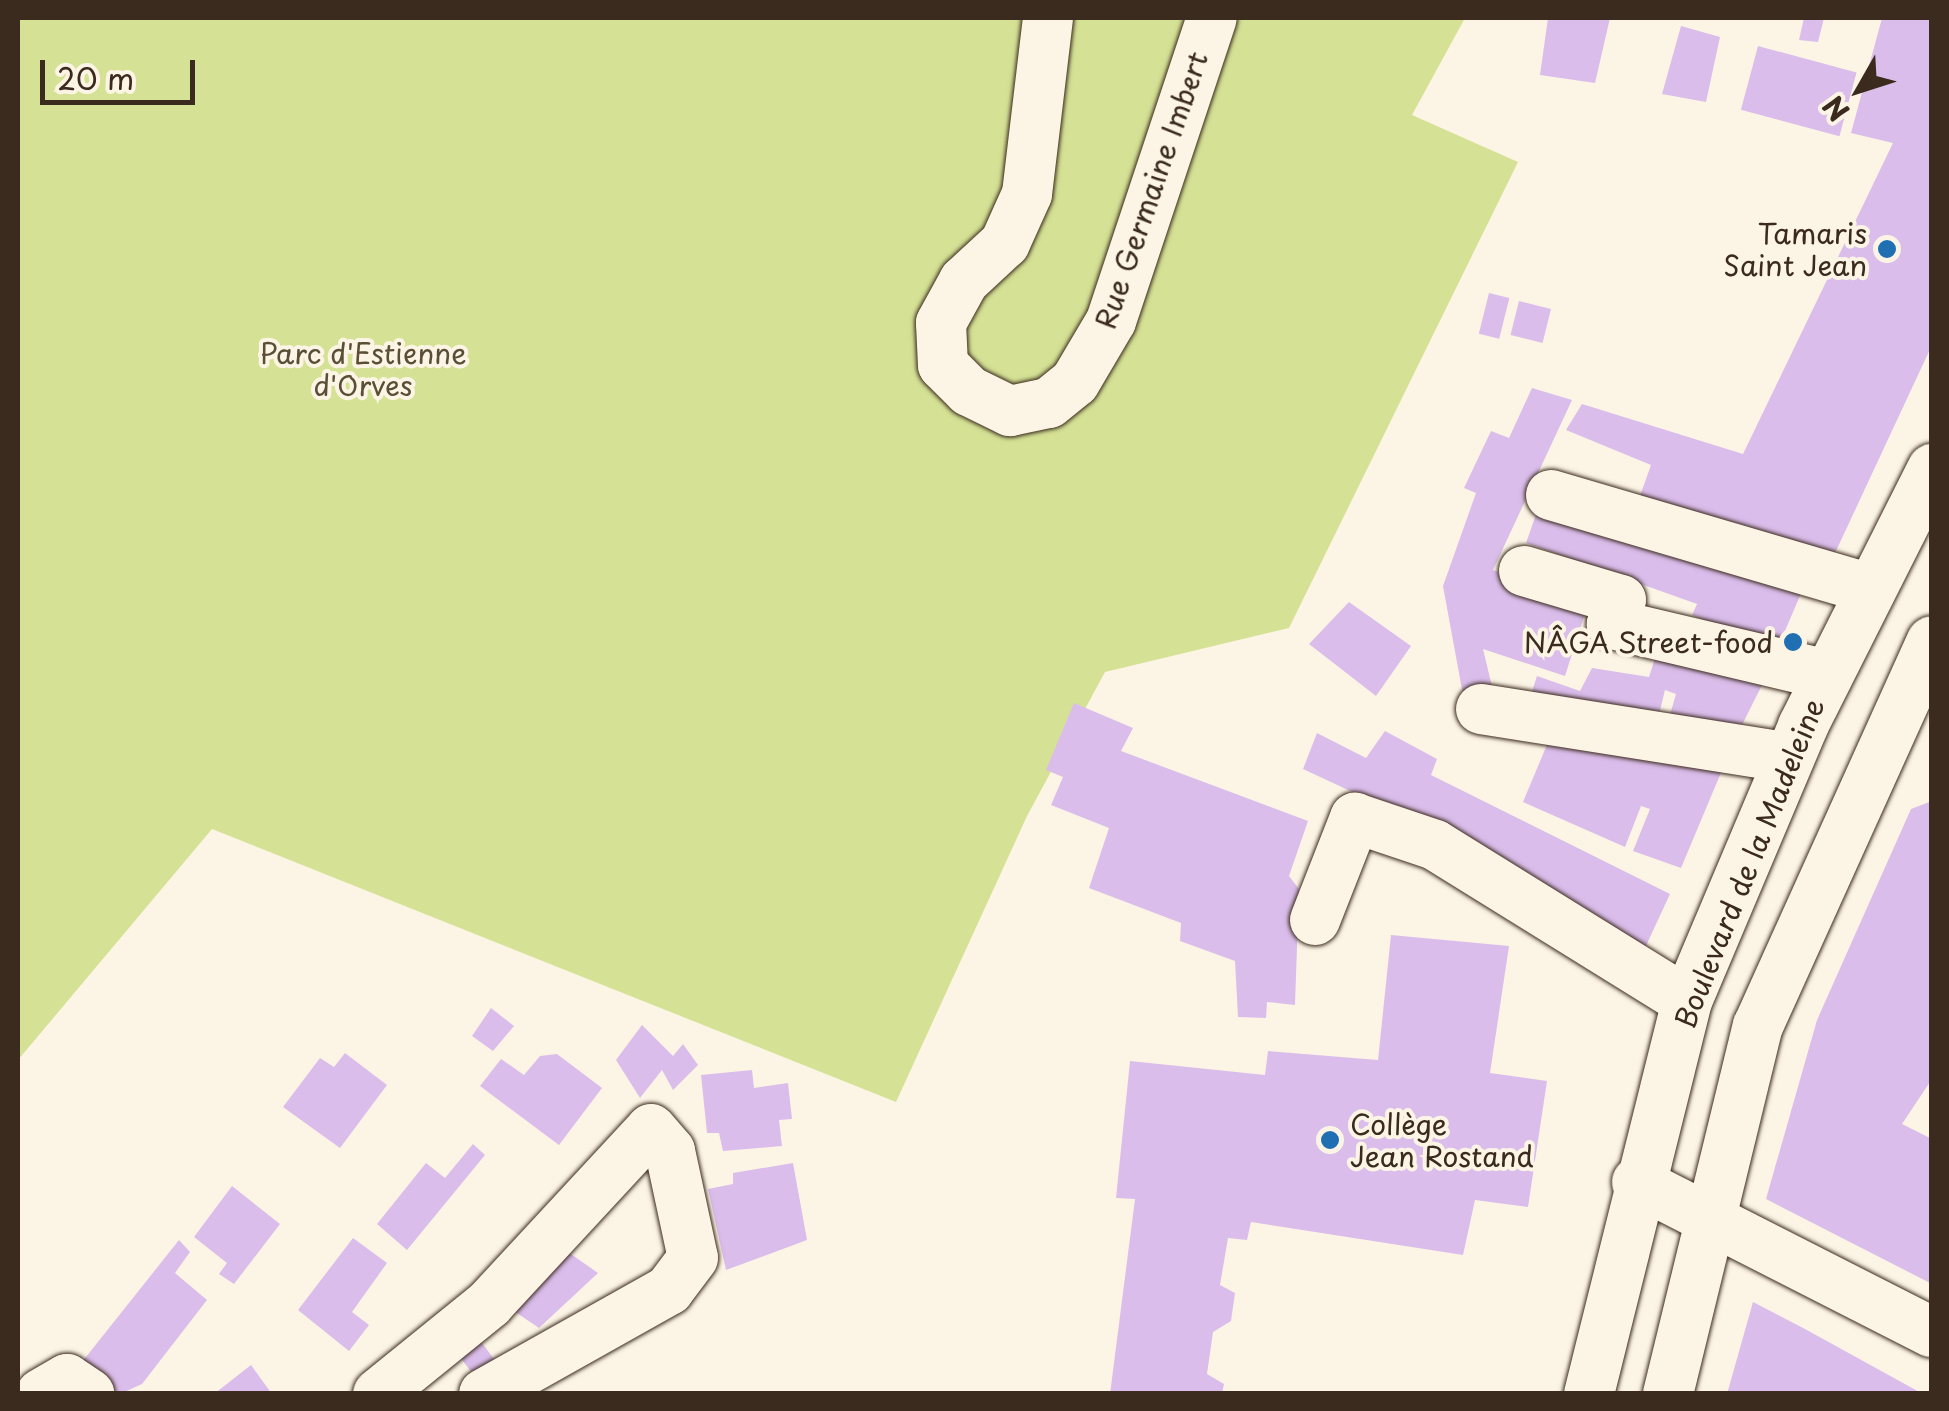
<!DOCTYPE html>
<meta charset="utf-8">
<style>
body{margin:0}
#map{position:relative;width:1949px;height:1411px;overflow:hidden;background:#fcf5e5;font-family:"Playpen Sans",sans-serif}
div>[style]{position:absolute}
.green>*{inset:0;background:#d5e295}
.building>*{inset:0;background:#dabdeb;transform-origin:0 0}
.roads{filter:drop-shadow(0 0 2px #3b2a1e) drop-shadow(0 0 2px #3b2a1e)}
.minor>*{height:50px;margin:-25px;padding:0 25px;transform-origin:25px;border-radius:25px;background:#fcf5e5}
.dots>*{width:28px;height:28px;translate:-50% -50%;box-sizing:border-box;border:5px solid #fcf5e5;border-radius:50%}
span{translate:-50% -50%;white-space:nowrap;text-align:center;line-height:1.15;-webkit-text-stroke:8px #fcf5e5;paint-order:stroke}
.street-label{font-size:28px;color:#3b2a1e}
.poi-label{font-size:28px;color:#3b2a1e}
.right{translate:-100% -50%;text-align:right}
.left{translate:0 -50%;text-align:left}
.park-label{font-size:28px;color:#5a4f36}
.frame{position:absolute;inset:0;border:20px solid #3b2a1e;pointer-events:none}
.north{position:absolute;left:1809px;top:40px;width:100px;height:100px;-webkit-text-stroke:8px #fcf5e5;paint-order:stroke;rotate:231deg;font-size:28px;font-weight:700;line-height:40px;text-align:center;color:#3b2a1e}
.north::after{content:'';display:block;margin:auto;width:35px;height:45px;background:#3b2a1e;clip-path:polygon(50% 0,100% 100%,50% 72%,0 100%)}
.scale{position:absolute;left:40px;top:60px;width:155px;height:45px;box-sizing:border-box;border:5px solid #3b2a1e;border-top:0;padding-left:12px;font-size:30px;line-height:35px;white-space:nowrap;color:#3b2a1e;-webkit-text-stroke:8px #fcf5e5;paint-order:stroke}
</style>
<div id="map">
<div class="green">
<i style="clip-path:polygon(18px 18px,1465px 18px,1412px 115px,1518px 162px,1289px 628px,1105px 672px,1027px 816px,896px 1102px,212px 829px,18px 1060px)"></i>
</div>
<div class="building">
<i style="clip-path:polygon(1548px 18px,1610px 18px,1595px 83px,1540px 75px)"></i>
<i style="clip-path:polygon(1804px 18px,1824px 18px,1818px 42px,1799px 40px)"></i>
<i style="clip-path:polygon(1882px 18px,1932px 18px,1932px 345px,1829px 566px,1635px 510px,1651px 465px,1566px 430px,1582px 404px,1743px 454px,1893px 143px,1851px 133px)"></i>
<i style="clip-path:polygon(1681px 26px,1720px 37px,1706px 102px,1662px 94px)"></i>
<i style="left:1758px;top:46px;width:102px;height:66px;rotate:15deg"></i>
<i style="left:1489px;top:293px;width:21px;height:42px;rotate:14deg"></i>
<i style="left:1519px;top:301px;width:33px;height:35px;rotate:14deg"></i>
<i style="clip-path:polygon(1532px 388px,1572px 400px,1493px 570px,1588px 604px,1565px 676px,1483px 649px,1495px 699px,1463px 695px,1443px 586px,1476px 493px,1464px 488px,1491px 431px,1509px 438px)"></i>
<i style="clip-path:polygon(1540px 503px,1805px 584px,1776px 652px,1692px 615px,1697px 604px,1526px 543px)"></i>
<i style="clip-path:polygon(1349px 602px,1411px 646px,1376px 696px,1309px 644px)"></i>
<i style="clip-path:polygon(1656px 655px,1767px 675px,1736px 737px,1667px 725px,1676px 694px,1665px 690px,1657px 723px,1528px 704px,1537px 676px,1580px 691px,1592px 668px,1649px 677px)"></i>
<i style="clip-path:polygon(1074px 703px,1133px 728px,1121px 751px,1308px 821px,1289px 876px,1299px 889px,1295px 1005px,1267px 1002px,1266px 1018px,1238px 1017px,1235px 961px,1180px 941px,1181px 923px,1089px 888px,1109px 828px,1051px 805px,1063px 777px,1046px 770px)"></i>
<i style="clip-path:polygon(1554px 728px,1728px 756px,1681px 868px,1633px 851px,1650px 809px,1641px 806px,1625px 847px,1523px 802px)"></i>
<i style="clip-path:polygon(1385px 731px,1437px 759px,1431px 775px,1670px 894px,1645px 948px,1522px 871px,1303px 769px,1317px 733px,1366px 758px)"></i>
<i style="clip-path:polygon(1932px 801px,1932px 1079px,1902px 1124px,1932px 1139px,1932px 1284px,1766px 1199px,1817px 1020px,1911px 809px)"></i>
<i style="clip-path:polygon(1391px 935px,1509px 946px,1490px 1073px,1547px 1081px,1528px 1207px,1475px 1200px,1463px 1255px,1251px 1222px,1247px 1240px,1228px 1238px,1220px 1285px,1235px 1293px,1231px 1321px,1213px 1332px,1207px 1374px,1224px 1384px,1222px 1394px,1110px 1394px,1135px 1199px,1116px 1198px,1130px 1061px,1265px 1075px,1268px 1051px,1378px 1060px)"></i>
<i style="clip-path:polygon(491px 1008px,514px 1026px,493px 1051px,472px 1036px)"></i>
<i style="clip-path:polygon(642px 1025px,673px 1056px,683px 1044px,698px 1065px,673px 1090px,662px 1070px,640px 1098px,616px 1060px)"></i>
<i style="clip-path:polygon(345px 1053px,387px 1085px,340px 1148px,283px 1107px,320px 1058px,334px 1067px)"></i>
<i style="clip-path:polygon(557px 1054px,602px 1088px,559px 1145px,480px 1086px,501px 1059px,524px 1075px,540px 1056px)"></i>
<i style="clip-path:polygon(752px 1070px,754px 1088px,788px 1083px,792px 1119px,779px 1120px,782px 1146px,723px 1151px,719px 1133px,707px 1133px,701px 1075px)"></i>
<i style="clip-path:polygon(473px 1144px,485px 1155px,407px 1250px,377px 1224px,426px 1163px,445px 1178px)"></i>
<i style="clip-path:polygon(793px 1163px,807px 1240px,726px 1270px,708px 1189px,733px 1184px,733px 1173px)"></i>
<i style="clip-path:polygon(232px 1186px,280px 1224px,234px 1284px,219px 1274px,227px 1263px,194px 1237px)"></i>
<i style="clip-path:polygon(353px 1238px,387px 1263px,352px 1312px,369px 1325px,349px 1351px,298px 1310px)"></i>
<i style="clip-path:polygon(179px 1240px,190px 1252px,175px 1273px,207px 1300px,142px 1384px,120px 1394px,82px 1362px)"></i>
<i style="clip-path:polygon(558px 1245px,598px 1273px,539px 1328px,508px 1307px)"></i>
<i style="clip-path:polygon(1753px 1302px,1805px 1329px,1923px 1394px,1727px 1394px)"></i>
<i style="left:476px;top:1335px;width:39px;height:26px;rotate:53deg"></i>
<i style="clip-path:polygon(251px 1365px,272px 1394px,214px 1394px)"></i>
</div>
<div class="roads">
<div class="minor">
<i style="left:1048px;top:18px;width:177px;rotate:96.8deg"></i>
<i style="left:1027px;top:194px;width:54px;rotate:114.2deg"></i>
<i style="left:1005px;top:243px;width:56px;rotate:137.2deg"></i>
<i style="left:964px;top:281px;width:48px;rotate:118.7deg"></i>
<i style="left:941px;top:323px;width:42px;rotate:87.3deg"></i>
<i style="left:943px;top:365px;width:37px;rotate:45deg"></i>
<i style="left:969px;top:391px;width:46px;rotate:26deg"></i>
<i style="left:1010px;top:411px;width:40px;rotate:-12deg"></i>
<i style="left:1049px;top:403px;width:33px;rotate:-39deg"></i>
<i style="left:1075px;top:382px;width:71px;rotate:-59.5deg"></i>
<i style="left:1111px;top:321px;width:319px;rotate:-71.6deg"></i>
<i style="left:1551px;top:495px;width:333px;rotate:16.4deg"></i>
<i style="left:1524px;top:571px;width:101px;rotate:16.6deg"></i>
<i style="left:1621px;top:600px;width:26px;rotate:111deg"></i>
<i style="left:1612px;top:624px;width:221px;rotate:13.3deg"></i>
<i style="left:1481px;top:709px;width:312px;rotate:9deg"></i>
<i style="left:1315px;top:920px;width:110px;rotate:-68.6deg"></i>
<i style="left:1355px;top:818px;width:84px;rotate:18.6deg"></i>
<i style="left:1435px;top:845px;width:296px;rotate:31.8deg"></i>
<i style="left:1637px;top:1182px;width:331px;rotate:27deg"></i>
<i style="left:41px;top:1394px;width:30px;rotate:-30deg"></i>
<i style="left:67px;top:1379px;width:27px;rotate:34deg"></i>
<i style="left:378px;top:1394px;width:143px;rotate:-39deg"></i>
<i style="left:489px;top:1304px;width:238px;rotate:-47.2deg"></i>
<i style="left:651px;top:1129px;width:29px;rotate:49deg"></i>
<i style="left:670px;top:1151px;width:109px;rotate:77.9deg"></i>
<i style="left:693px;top:1258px;width:40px;rotate:127deg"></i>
<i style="left:669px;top:1290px;width:212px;rotate:150.7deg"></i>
<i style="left:1589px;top:1394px;width:405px;rotate:-76deg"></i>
<i style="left:1687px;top:1001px;width:298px;rotate:-67.1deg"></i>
<i style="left:1803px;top:726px;width:288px;rotate:-63.3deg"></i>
<i style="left:1668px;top:1394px;width:379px;rotate:-76.3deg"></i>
<i style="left:1758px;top:1026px;width:422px;rotate:-65.7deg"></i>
</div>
</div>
<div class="dots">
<i style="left:1887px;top:249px;background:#1f6fb2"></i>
<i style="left:1793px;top:642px;background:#1f6fb2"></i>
<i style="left:1330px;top:1140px;background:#1f6fb2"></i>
</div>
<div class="street-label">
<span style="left:1151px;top:190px;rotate:-71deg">Rue Germaine Imbert</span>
<span style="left:1749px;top:863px;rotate:-68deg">Boulevard de la Madeleine</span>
</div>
<div class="poi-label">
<span class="right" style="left:1867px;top:249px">Tamaris<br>Saint Jean</span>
<span class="right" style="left:1773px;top:642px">NÂGA Street-food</span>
<span class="left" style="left:1350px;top:1140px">Collège<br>Jean Rostand</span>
</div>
<div class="park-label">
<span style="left:363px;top:369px">Parc d'Estienne<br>d'Orves</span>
</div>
<div class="frame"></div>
<div class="north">N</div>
<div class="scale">20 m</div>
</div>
